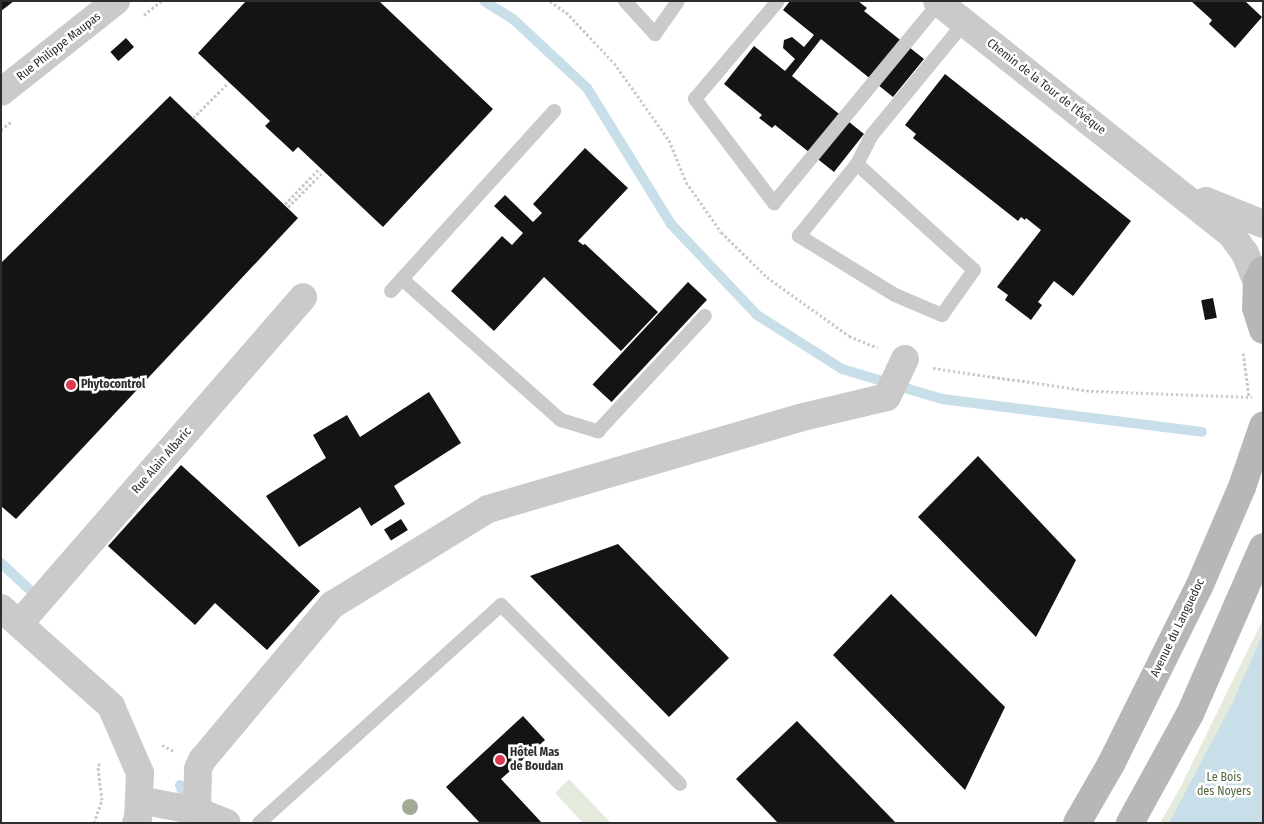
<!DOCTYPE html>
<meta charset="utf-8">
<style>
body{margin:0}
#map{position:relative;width:1264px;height:824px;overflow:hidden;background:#fff;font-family:"Fira Sans Condensed",sans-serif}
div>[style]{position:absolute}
.green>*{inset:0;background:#e4eadc}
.water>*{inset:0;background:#c8dfe9}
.stream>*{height:10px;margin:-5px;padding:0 5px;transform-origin:5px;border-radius:5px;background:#c8dfe9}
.building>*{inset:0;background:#141414;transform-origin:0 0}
.path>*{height:3px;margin-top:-1.5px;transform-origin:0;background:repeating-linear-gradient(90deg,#cacaca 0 2.5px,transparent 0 5px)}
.lane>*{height:14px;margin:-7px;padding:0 7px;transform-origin:7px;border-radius:7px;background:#cacaca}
.street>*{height:28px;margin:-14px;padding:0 14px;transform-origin:14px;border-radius:14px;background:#cacaca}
.secondary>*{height:28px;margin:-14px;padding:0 14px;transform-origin:14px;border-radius:14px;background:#b7b7b7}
.trees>*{width:16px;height:16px;margin:-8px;border-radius:50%;background:#a0ab94}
.dots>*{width:14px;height:14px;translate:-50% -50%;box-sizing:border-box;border:2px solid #fff;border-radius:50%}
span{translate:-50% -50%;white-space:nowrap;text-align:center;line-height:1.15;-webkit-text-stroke:5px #fff;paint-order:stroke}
.street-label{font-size:12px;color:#2d2d2d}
.poi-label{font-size:12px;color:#2d2d2d;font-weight:700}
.left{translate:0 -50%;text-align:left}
.park-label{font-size:12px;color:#53673d}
.frame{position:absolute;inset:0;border:2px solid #2d2d2d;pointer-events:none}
</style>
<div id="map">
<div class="green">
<i style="clip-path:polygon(1263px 619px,1263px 823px,1160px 823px,1180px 788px)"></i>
<i style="clip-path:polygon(569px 779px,611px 823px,583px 823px,555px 793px)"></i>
</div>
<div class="water">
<i style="clip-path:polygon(1263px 633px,1263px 823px,1169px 823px,1233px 702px)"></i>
</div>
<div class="stream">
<i style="left:484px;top:1px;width:34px;rotate:32deg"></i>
<i style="left:513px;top:19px;width:101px;rotate:43deg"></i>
<i style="left:587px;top:88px;width:160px;rotate:58.3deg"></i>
<i style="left:671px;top:224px;width:125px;rotate:46.6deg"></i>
<i style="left:757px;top:315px;width:101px;rotate:32.4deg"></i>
<i style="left:842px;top:369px;width:104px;rotate:16.7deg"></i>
<i style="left:942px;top:399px;width:262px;rotate:7.2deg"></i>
<i style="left:1px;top:563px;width:37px;rotate:43deg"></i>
<i style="left:180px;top:785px;width:6px;rotate:72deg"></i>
</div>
<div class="building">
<i style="clip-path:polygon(1px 1px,14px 1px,1px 11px)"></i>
<i style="clip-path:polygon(246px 1px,379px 1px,493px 109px,383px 227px,298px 147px,293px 152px,265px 126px,270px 121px,198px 53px)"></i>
<i style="clip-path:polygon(790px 1px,858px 1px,867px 8px,864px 11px,924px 59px,893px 97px,821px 39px,792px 76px,864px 134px,834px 172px,775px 125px,772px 128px,759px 118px,762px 115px,724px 84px,754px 46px,785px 71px,795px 59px,783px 48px,784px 40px,792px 37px,804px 47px,814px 35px,783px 10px)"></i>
<i style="clip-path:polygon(1191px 1px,1245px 1px,1262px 17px,1235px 48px,1209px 24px,1212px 20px)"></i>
<i style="left:126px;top:38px;width:12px;height:21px;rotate:48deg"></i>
<i style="clip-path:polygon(945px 74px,1131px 221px,1073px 296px,1054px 281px,1038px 302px,1042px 305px,1031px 320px,1005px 300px,1008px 295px,997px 287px,1041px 230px,1026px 218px,1025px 220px,1021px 217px,1018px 221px,913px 138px,916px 134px,905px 125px)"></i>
<i style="clip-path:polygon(170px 96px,298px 218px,16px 519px,1px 506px,1px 263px)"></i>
<i style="clip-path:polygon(585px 148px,628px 188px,578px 241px,583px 245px,585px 244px,658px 312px,621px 351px,544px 277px,494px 331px,451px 291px,502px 236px,512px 245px,523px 233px,494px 206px,505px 195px,533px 222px,542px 213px,533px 204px)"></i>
<i style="left:688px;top:282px;width:26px;height:140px;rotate:43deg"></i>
<i style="left:1213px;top:298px;width:20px;height:12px;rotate:79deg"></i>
<i style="clip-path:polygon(429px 392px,461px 443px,394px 486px,405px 504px,371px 526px,360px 507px,299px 547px,266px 496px,326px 458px,313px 435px,347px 415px,360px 437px)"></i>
<i style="clip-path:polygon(978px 456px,1076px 560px,1036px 637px,918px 517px)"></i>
<i style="clip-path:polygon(181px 465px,320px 591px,267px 650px,215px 603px,195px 625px,108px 546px)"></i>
<i style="left:401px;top:519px;width:13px;height:20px;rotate:58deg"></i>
<i style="clip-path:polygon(618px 544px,729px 658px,669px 717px,530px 576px)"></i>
<i style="clip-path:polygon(891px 594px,1005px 707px,965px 790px,833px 655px)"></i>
<i style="clip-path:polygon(523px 716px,545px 740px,501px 779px,542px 823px,480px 823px,446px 787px)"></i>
<i style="clip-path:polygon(797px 721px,896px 823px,778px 823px,736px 779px)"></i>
</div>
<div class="path">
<i style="left:550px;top:1px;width:19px;rotate:35deg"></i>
<i style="left:566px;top:12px;width:70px;rotate:46.7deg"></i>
<i style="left:614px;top:63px;width:95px;rotate:54.5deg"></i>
<i style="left:669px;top:140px;width:45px;rotate:68deg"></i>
<i style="left:686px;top:182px;width:61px;rotate:55deg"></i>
<i style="left:721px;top:232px;width:64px;rotate:44.4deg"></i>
<i style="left:767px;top:277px;width:101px;rotate:35.7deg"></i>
<i style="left:849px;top:336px;width:31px;rotate:22deg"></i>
<i style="left:144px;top:15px;width:22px;rotate:-39deg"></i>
<i style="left:193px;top:118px;width:51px;rotate:-45deg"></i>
<i style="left:1px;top:130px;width:14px;rotate:-39deg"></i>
<i style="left:285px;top:204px;width:50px;rotate:-45.8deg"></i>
<i style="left:288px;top:207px;width:51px;rotate:-45deg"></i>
<i style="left:1243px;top:353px;width:43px;rotate:82.1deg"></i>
<i style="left:933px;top:368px;width:160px;rotate:8.3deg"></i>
<i style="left:1091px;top:391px;width:161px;rotate:2.1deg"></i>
<i style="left:162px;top:745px;width:13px;rotate:27deg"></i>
<i style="left:94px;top:823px;width:24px;rotate:-71deg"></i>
<i style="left:102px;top:800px;width:35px;rotate:-97deg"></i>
<i style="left:98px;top:765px;width:4px;rotate:-27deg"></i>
</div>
<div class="lane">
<i style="left:625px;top:1px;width:45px;rotate:47.7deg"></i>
<i style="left:655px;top:34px;width:40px;rotate:-55.1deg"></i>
<i style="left:778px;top:1px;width:128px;rotate:130.3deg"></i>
<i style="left:695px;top:99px;width:131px;rotate:52.8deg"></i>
<i style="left:774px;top:203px;width:259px;rotate:-50.5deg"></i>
<i style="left:857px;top:164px;width:158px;rotate:42.2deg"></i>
<i style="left:974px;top:270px;width:55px;rotate:125.4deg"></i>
<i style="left:942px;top:315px;width:51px;rotate:-156.9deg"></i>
<i style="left:895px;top:295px;width:113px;rotate:-148.4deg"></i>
<i style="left:799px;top:236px;width:92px;rotate:-51.1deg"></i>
<i style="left:857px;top:164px;width:33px;rotate:-63deg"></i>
<i style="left:872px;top:135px;width:145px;rotate:-50.6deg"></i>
<i style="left:402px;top:279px;width:213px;rotate:41.6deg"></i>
<i style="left:561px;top:420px;width:39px;rotate:17deg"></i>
<i style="left:598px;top:431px;width:157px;rotate:-47.1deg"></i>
<i style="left:391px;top:291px;width:243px;rotate:-47.8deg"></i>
<i style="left:259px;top:823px;width:326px;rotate:-42deg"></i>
<i style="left:501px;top:605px;width:253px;rotate:45deg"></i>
</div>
<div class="street">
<i style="left:937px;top:1px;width:375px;rotate:38.4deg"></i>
<i style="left:1231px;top:234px;width:24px;rotate:54deg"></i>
<i style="left:1245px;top:253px;width:31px;rotate:68deg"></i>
<i style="left:1px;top:92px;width:147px;rotate:-38.4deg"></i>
<i style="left:1206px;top:201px;width:61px;rotate:22deg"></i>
<i style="left:1px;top:608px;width:147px;rotate:41.7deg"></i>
<i style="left:111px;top:706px;width:73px;rotate:66.6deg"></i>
<i style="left:140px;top:773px;width:46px;rotate:92.5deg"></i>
<i style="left:138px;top:819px;width:4px;rotate:117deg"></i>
<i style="left:19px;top:624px;width:433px;rotate:-49deg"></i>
<i style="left:139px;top:800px;width:59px;rotate:10.7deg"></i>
<i style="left:197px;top:811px;width:32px;rotate:22deg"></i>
<i style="left:197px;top:811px;width:42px;rotate:-88.6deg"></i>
<i style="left:198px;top:769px;width:10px;rotate:-66deg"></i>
<i style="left:202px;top:760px;width:202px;rotate:-50deg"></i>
<i style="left:332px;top:605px;width:183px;rotate:-31.6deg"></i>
<i style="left:488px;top:509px;width:324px;rotate:-16.3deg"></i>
<i style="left:799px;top:418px;width:90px;rotate:-13.4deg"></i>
<i style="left:887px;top:397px;width:42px;rotate:-64.7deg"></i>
</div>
<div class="secondary">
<i style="left:1263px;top:270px;width:13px;rotate:117deg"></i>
<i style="left:1257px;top:282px;width:26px;rotate:92deg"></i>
<i style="left:1256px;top:308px;width:23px;rotate:72deg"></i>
<i style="left:1077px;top:823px;width:68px;rotate:-60deg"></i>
<i style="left:1111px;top:764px;width:198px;rotate:-63.6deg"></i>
<i style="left:1199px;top:587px;width:109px;rotate:-66.7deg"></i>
<i style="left:1242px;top:487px;width:65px;rotate:-71deg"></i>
<i style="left:1130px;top:823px;width:124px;rotate:-61.2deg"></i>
<i style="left:1190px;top:714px;width:182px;rotate:-66.4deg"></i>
</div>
<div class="trees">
<i style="left:410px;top:807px"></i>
</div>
<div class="dots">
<i style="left:71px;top:385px;background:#dc384f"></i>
<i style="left:500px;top:760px;background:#dc384f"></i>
</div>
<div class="street-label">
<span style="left:59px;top:47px;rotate:-38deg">Rue Philippe Maupas</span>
<span style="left:1046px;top:87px;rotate:38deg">Chemin de la Tour de l'Évêque</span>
<span style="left:162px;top:461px;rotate:-49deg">Rue Alain Albaric</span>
<span style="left:1178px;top:628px;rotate:-64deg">Avenue du Languedoc</span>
</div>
<div class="poi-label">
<span class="left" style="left:81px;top:385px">Phytocontrol</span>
<span class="left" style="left:510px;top:760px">Hôtel Mas<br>de Boudan</span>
</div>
<div class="park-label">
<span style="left:1224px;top:785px">Le Bois<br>des Noyers</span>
</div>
<div class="frame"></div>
</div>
